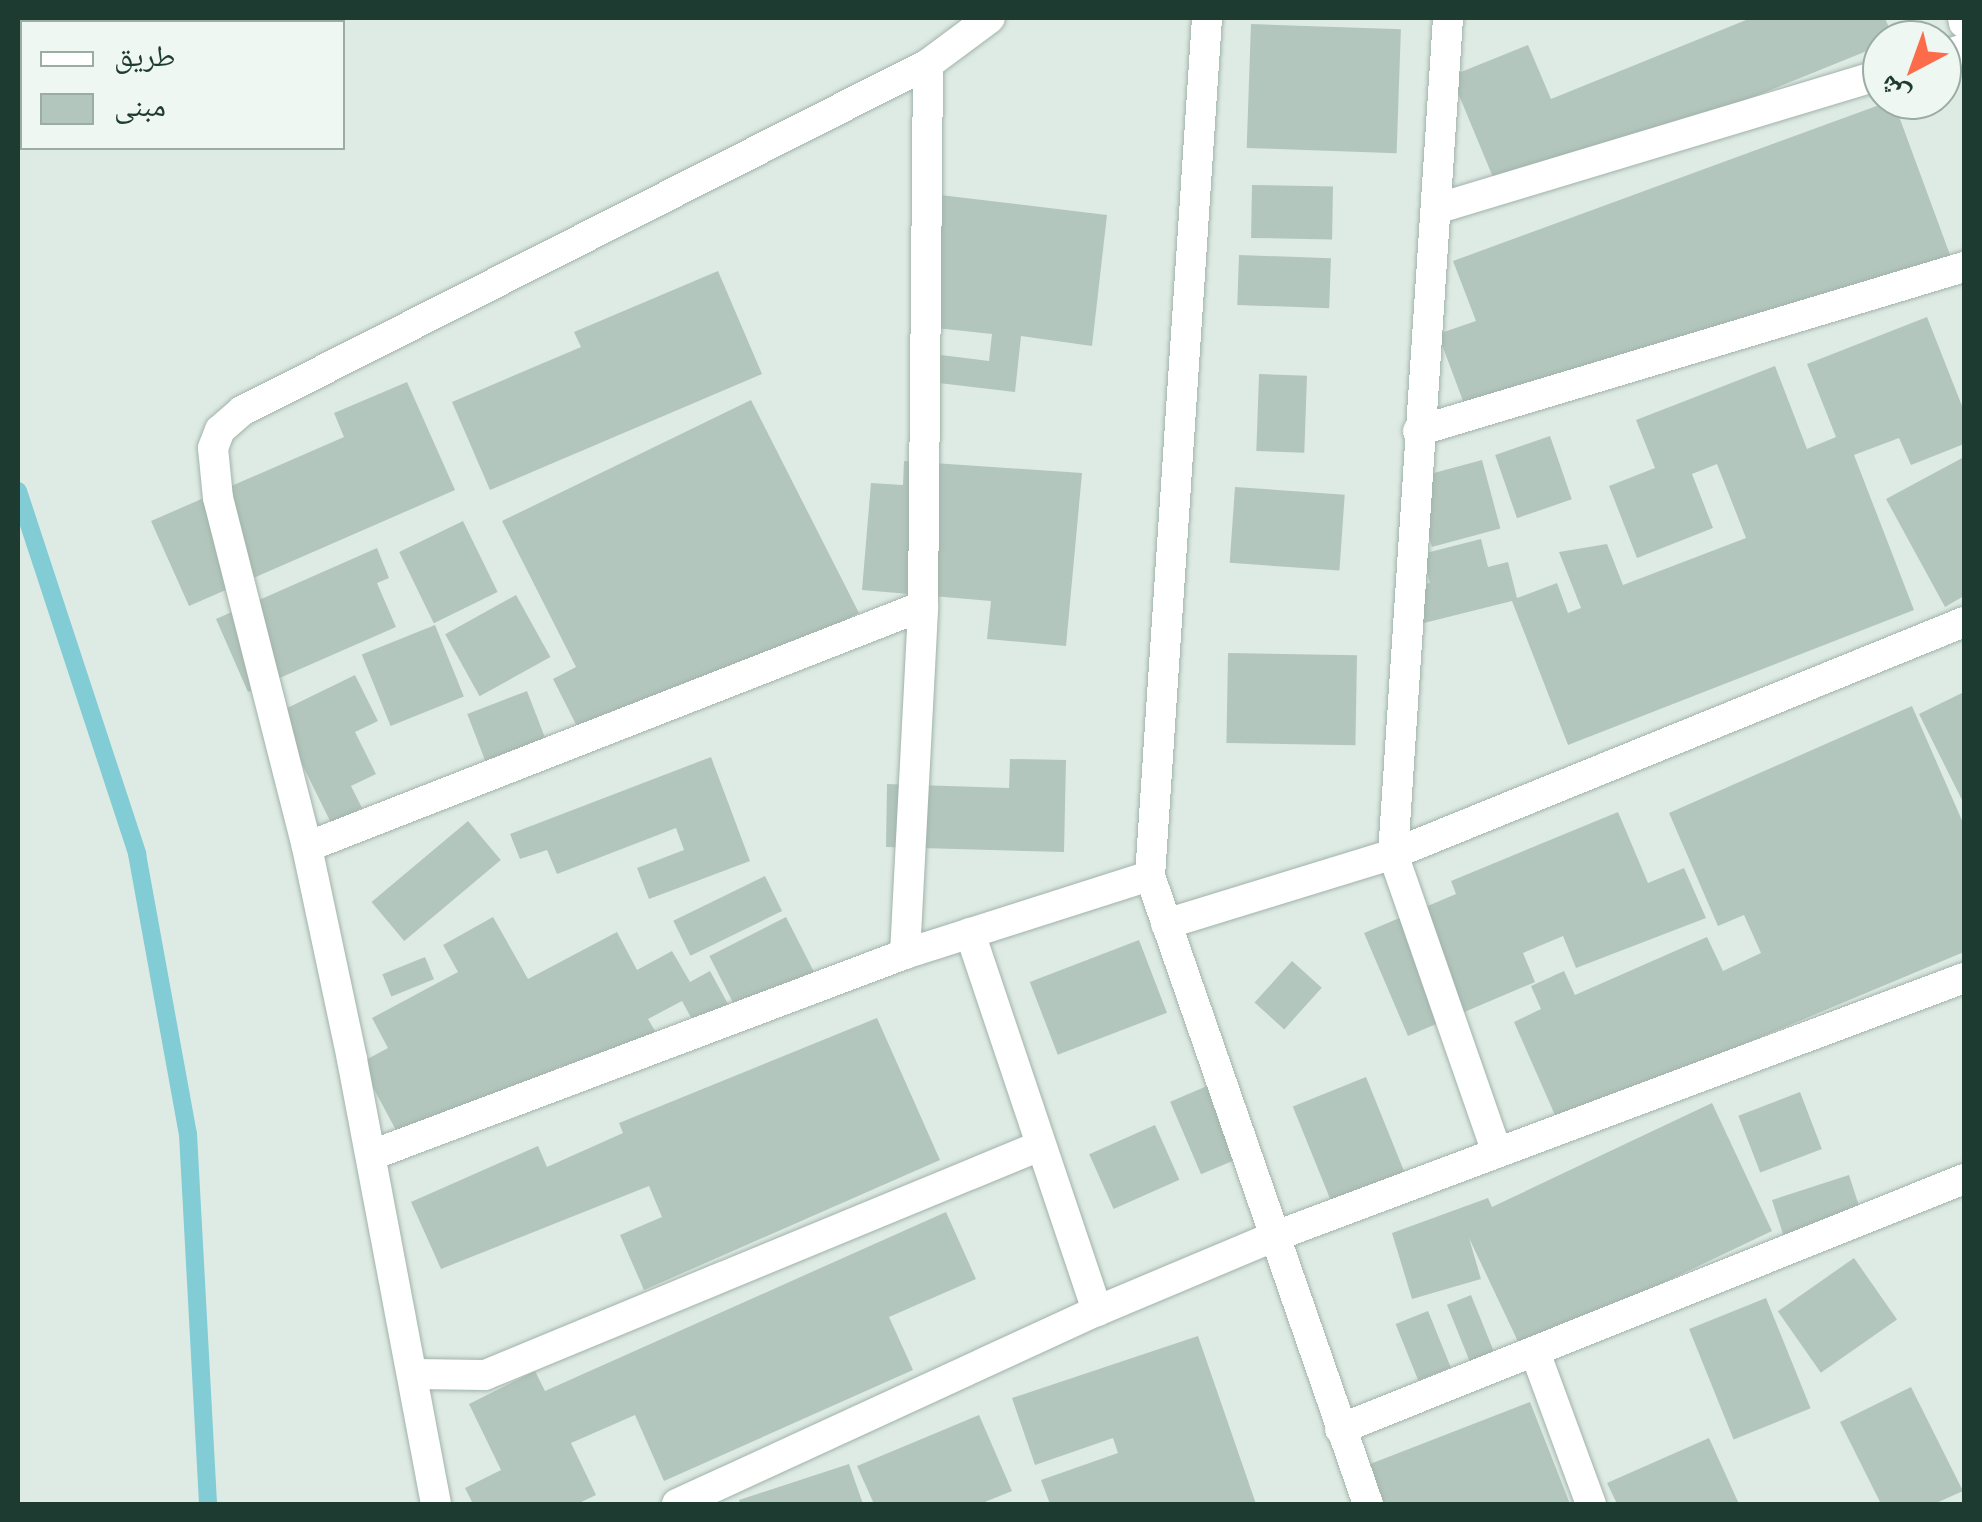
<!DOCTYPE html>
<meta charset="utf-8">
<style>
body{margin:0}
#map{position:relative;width:1982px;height:1522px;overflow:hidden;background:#deebe4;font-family:"Golos Text","Noto Naskh Arabic",sans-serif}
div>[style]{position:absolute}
.stream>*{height:18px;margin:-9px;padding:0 9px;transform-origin:9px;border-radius:9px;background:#81ccd5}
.building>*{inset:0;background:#b3c6bd;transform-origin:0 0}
.roads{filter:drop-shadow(0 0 2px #a1b3ab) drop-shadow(0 0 2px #a1b3ab)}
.minor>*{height:30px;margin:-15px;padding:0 15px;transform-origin:15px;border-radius:15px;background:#fff}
span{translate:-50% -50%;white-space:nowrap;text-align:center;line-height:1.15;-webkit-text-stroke:8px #eef7f2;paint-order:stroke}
.frame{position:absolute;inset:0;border:20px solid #1e3b32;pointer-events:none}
.legend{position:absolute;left:20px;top:20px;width:325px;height:130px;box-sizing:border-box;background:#eef7f2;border:2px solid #9baca5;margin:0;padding:12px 18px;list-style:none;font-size:30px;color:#1e3b32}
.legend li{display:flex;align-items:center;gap:20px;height:50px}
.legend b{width:50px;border:2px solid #9baca5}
.north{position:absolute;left:1862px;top:20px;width:100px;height:100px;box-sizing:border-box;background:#eef7f2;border:2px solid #9baca5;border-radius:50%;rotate:221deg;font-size:28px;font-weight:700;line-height:40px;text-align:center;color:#1e3b32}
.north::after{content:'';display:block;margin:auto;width:35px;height:45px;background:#fc6c4a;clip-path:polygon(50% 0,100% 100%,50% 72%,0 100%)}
</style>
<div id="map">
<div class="stream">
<i style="left:18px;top:491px;width:382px;rotate:71.8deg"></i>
<i style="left:137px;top:854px;width:285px;rotate:79.7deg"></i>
<i style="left:188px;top:1134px;width:371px;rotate:86.9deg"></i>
</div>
<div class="building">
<i style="clip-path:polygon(1751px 18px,1885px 18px,1894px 40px,1502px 199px,1451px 76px,1528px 45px,1551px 99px)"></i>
<i style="left:1251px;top:24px;width:150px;height:124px;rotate:2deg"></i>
<i style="clip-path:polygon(1893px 100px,1953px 263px,1756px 334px,1749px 316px,1469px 417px,1438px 334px,1476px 321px,1453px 261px)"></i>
<i style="left:1252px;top:185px;width:81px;height:53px;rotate:1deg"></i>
<i style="clip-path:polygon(932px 194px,1107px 215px,1092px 346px,1021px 336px,1015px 392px,913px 380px,917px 352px,989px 361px,992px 334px,917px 326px)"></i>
<i style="left:1239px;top:255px;width:92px;height:50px;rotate:2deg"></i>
<i style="clip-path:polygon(718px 271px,762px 374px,490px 490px,452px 402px,581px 347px,574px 332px)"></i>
<i style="clip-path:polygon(1927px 317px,1964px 411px,1964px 444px,1911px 465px,1899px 438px,1854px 455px,1914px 610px,1568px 745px,1512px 601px,1404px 628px,1394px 592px,1430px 583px,1422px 554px,1481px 539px,1488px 567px,1508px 562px,1517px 598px,1557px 583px,1568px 613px,1581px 608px,1559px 552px,1607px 544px,1623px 585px,1746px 538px,1717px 464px,1692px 474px,1713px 528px,1637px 558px,1609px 486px,1655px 468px,1636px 420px,1775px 366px,1807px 449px,1836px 437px,1807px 364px)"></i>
<i style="left:1259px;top:374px;width:48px;height:77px;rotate:2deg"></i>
<i style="clip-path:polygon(407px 382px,455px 490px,189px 606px,151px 521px,344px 437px,334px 413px)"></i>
<i style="clip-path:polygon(751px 400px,859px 613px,589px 750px,553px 679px,576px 667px,502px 521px)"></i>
<i style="left:1550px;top:436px;width:67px;height:58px;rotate:71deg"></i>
<i style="clip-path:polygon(1964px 457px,1964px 596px,1945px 607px,1886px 499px)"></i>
<i style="left:1482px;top:460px;width:71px;height:71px;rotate:75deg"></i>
<i style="clip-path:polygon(904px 461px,1082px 473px,1066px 646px,987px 639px,991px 601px,862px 590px,871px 483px,903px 485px)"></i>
<i style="left:1235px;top:487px;width:110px;height:76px;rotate:4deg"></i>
<i style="left:463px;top:521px;width:79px;height:71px;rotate:64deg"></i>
<i style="clip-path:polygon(377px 548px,389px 578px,377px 583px,396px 627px,248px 692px,216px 619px)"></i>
<i style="left:516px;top:595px;width:71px;height:81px;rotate:61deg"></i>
<i style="left:435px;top:625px;width:77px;height:79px;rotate:68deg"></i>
<i style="left:1228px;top:653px;width:129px;height:90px;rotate:1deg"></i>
<i style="clip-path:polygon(355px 675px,378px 721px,355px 732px,376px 774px,351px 786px,362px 808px,331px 823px,277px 713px)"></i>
<i style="left:527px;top:691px;width:55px;height:64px;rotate:69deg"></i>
<i style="clip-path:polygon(1964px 692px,1964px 804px,1919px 714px)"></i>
<i style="clip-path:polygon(1912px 706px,1964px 825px,1964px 952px,1558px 1122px,1514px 1022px,1541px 1009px,1531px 986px,1564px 971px,1575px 995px,1707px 937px,1723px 971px,1761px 953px,1744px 915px,1718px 926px,1669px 813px)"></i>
<i style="clip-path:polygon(711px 757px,750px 861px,649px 899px,637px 868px,684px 850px,676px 828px,557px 874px,547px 850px,520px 859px,510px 834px)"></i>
<i style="clip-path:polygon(1010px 759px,1066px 760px,1064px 852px,886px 847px,887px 784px,1009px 788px)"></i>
<i style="clip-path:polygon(1618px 812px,1648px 883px,1684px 868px,1706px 918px,1576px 968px,1563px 936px,1523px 953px,1535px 982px,1408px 1036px,1364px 933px,1456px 894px,1451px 881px)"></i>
<i style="left:468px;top:821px;width:51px;height:126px;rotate:50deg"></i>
<i style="left:765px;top:876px;width:39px;height:102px;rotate:64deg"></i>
<i style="clip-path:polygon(493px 917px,528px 979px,617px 932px,637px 970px,672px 951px,690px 982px,710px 971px,728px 1004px,694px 1023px,682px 1001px,648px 1019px,658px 1036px,570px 1083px,561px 1066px,406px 1149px,360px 1063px,388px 1048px,372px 1018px,458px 972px,443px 945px)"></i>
<i style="left:786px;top:917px;width:68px;height:86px;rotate:63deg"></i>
<i style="left:1139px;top:940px;width:78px;height:117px;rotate:69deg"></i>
<i style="left:425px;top:957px;width:24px;height:46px;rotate:68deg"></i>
<i style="left:1292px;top:961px;width:40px;height:56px;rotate:42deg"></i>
<i style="clip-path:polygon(877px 1018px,940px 1160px,644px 1290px,620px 1235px,662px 1217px,649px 1186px,441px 1269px,411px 1202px,538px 1146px,547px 1167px,623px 1133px,619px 1123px)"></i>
<i style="left:1366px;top:1077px;width:103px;height:79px;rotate:68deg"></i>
<i style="left:1207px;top:1086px;width:79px;height:40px;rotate:67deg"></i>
<i style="left:1800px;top:1092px;width:61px;height:66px;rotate:69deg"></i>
<i style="clip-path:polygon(1712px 1103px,1772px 1231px,1522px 1350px,1469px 1238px,1481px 1279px,1412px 1299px,1392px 1233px,1488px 1198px,1492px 1207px)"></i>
<i style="left:1155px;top:1125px;width:60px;height:72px;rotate:66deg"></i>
<i style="left:1849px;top:1175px;width:43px;height:81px;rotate:72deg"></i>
<i style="clip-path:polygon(946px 1212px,976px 1279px,889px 1317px,913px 1370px,664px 1481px,635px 1415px,571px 1443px,596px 1495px,577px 1504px,473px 1504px,465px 1488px,501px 1470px,469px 1404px,535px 1371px,545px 1391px)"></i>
<i style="left:1854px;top:1258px;width:75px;height:93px;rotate:55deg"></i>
<i style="left:1471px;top:1295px;width:62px;height:26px;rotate:68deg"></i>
<i style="left:1766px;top:1298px;width:119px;height:83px;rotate:68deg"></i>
<i style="left:1428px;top:1311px;width:61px;height:35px;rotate:68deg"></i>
<i style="clip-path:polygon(1198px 1336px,1256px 1504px,1050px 1504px,1041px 1480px,1118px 1453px,1113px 1438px,1035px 1465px,1012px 1398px)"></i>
<i style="clip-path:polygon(1911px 1387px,1963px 1491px,1934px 1504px,1881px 1504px,1840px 1422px)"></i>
<i style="clip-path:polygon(1530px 1402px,1570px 1504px,1380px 1504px,1365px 1466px)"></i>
<i style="clip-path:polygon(979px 1415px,1012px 1491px,980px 1504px,874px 1504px,857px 1466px)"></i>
<i style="clip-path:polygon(1709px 1438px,1739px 1504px,1617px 1504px,1607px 1483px)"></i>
<i style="clip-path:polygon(849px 1464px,863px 1504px,740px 1504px,739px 1500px)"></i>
</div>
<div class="roads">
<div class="minor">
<i style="left:1207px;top:18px;width:860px;rotate:93.8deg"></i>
<i style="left:1150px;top:876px;width:665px;rotate:70.86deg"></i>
<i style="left:1448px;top:18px;width:838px;rotate:93.76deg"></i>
<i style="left:1393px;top:854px;width:313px;rotate:70.8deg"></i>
<i style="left:1963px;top:18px;width:5px;rotate:79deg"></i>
<i style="left:1942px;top:56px;width:23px;rotate:-18deg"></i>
<i style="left:1439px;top:208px;width:463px;rotate:-16.8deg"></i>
<i style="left:1418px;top:431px;width:570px;rotate:-16.72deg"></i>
<i style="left:307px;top:847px;width:661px;rotate:-21.37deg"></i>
<i style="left:1166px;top:924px;width:238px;rotate:-17.1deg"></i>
<i style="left:1393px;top:854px;width:616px;rotate:-22.11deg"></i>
<i style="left:970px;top:933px;width:399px;rotate:71.4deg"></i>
<i style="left:905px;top:954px;width:348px;rotate:-87deg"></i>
<i style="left:923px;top:606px;width:542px;rotate:-89.47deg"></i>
<i style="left:372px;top:1155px;width:570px;rotate:-20.66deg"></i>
<i style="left:905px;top:954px;width:257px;rotate:-17.7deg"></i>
<i style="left:1535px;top:1352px;width:162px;rotate:69.8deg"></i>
<i style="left:415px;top:1374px;width:70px;rotate:0.8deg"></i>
<i style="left:485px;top:1375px;width:597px;rotate:-22.44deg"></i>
<i style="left:1340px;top:1429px;width:672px;rotate:-21.83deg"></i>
<i style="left:436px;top:1504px;width:453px;rotate:-100.7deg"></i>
<i style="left:352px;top:1059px;width:217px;rotate:-102deg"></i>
<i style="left:307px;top:847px;width:360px;rotate:-104.3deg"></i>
<i style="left:218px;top:498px;width:50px;rotate:-95.7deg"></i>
<i style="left:213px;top:448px;width:19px;rotate:-69deg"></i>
<i style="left:220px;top:430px;width:29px;rotate:-41deg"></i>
<i style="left:242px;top:411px;width:769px;rotate:-26.83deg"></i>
<i style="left:928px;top:64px;width:77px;rotate:-36.6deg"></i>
<i style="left:677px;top:1504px;width:462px;rotate:-24.7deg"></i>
<i style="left:1097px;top:1311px;width:191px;rotate:-22.8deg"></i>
<i style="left:1273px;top:1237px;width:738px;rotate:-20.55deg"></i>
</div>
</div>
<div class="frame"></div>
<ul class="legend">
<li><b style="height:12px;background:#fff"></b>طريق</li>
<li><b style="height:28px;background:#b3c6bd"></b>مبنى</li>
</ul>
<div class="north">ش</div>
</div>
